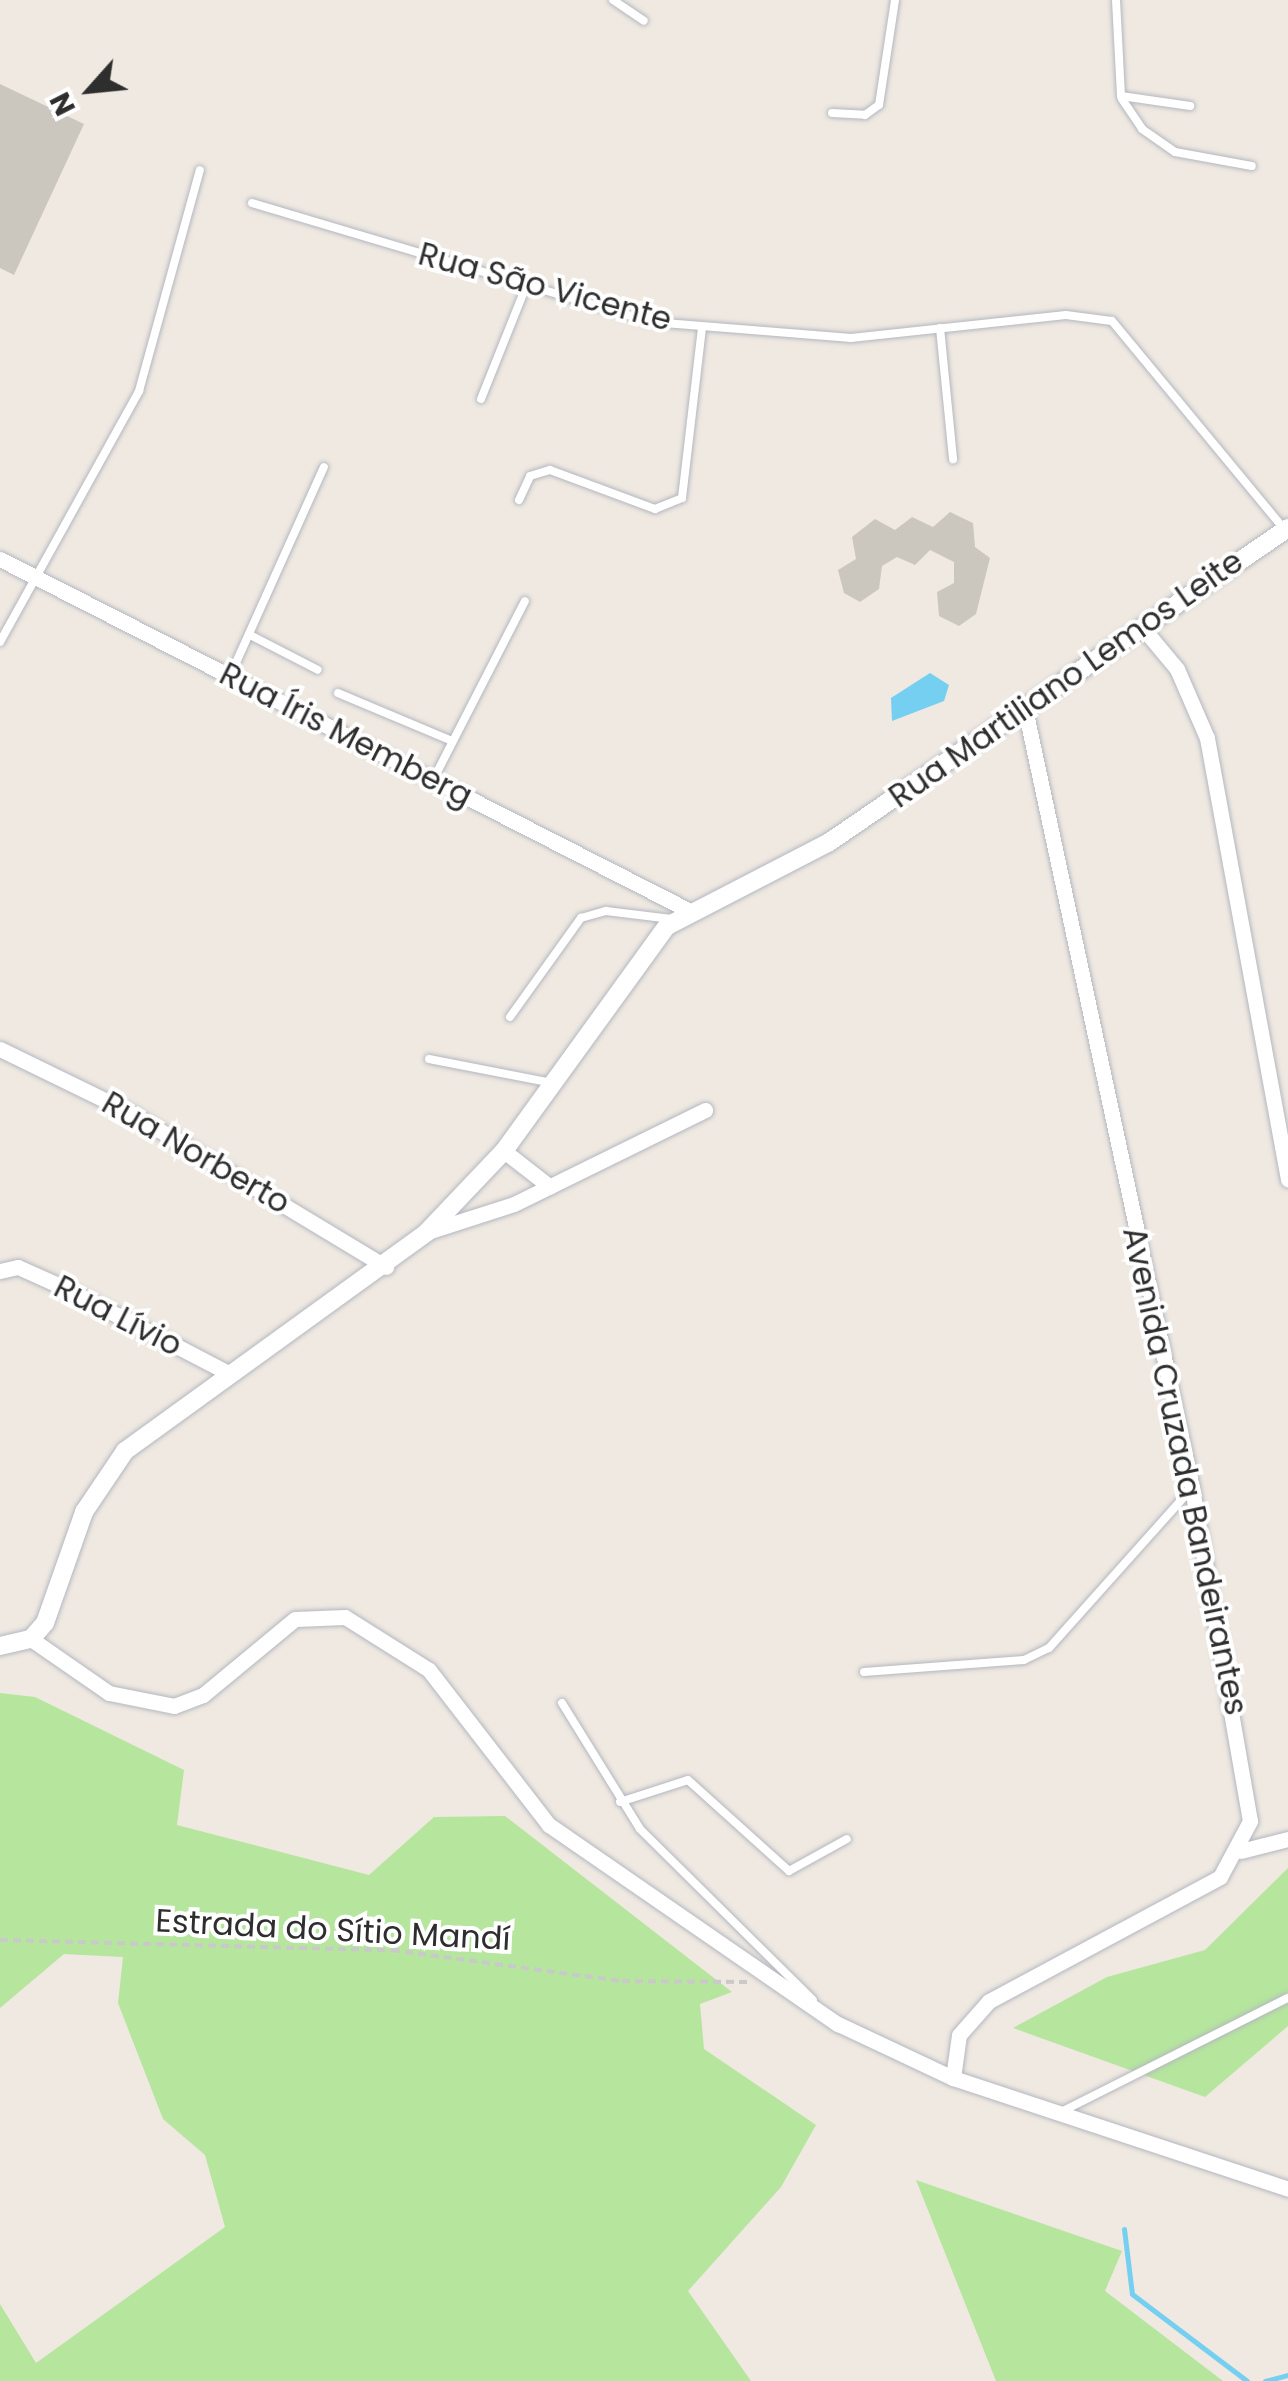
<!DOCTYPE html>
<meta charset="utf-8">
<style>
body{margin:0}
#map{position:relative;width:1288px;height:2381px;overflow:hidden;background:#efe9e1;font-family:Poppins,sans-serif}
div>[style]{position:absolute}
.green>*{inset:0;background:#b6e59e}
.water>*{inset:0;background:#75cff0}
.stream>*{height:5px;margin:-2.5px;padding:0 2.5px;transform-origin:2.5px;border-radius:2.5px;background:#75cff0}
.building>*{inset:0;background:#cbc7bf}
.path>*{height:4px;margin-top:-2px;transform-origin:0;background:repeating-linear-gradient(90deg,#c9c9c9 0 8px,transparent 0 13px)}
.roads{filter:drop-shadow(0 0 2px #b4b7c1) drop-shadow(0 0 2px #b4b7c1)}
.service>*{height:8px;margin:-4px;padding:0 4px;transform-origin:4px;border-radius:4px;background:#fff}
.minor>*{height:15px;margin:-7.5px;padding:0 7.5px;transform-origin:7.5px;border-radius:7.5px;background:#fff}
.tertiary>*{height:18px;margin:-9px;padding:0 9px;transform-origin:9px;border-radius:9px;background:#fff}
span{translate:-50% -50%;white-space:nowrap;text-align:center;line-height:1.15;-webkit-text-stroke:8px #fff;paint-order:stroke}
.street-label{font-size:32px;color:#2e2e2e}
.north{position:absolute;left:40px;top:40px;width:100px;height:100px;-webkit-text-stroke:8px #fff;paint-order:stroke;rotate:243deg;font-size:28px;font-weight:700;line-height:40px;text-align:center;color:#2e2e2e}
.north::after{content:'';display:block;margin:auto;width:35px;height:45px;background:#2e2e2e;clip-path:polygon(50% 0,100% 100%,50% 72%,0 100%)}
</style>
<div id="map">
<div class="green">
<i style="clip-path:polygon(0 1693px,35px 1697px,184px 1770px,177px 1825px,369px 1875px,434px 1817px,505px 1816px,732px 1992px,700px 2004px,704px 2049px,816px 2125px,781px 2187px,688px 2291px,751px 2381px,0 2381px,0 2304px,36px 2363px,225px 2227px,205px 2155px,163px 2119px,118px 2003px,123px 1957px,64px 1954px,0 2008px)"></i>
<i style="clip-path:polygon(1288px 1868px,1288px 2026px,1205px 2097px,1013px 2028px,1107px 1977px,1205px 1950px)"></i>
<i style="clip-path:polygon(916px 2180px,1122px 2251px,1105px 2291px,1223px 2381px,996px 2381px)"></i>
</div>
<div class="water">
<i style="clip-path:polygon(930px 673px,949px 685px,944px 701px,892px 721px,891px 698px)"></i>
</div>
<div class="stream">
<i style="left:1124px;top:2229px;width:65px;rotate:83deg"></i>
<i style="left:1132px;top:2294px;width:144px;rotate:37.1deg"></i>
<i style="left:1265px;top:2381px;width:24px;rotate:-15deg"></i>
</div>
<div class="building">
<i style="clip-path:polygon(0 84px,84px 124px,14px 275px,0 268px)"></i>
<i style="clip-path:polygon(950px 512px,973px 523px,975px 547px,990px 558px,976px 614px,959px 626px,939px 616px,937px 592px,954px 583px,954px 562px,930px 550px,915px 565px,897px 557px,882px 566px,879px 589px,860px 602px,844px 593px,838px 570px,856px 559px,852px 537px,875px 519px,895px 530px,912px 517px,933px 527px)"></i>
</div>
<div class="path">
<i style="left:0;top:1940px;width:392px;rotate:1.5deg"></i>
<i style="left:392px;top:1950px;width:232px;rotate:7.7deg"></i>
<i style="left:622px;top:1981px;width:126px;rotate:0.5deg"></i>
</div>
<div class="roads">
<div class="service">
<i style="left:613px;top:0;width:37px;rotate:34deg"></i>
<i style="left:1116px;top:0;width:96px;rotate:87deg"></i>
<i style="left:1121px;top:96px;width:70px;rotate:8.2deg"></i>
<i style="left:1122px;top:99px;width:36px;rotate:56deg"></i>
<i style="left:1142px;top:129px;width:40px;rotate:34.9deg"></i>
<i style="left:1175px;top:152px;width:78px;rotate:10.3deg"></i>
<i style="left:832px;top:113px;width:33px;rotate:3deg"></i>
<i style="left:865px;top:115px;width:17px;rotate:-36deg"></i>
<i style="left:879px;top:105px;width:106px;rotate:-81.3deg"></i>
<i style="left:252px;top:203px;width:417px;rotate:16.6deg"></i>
<i style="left:652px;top:322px;width:200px;rotate:4.6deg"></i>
<i style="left:851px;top:338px;width:216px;rotate:-6.1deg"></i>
<i style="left:1066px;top:315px;width:46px;rotate:7.4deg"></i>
<i style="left:1112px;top:321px;width:271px;rotate:50.4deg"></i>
<i style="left:940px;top:328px;width:132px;rotate:84.3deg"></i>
<i style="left:481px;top:399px;width:124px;rotate:-68.2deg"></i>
<i style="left:519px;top:500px;width:26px;rotate:-65deg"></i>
<i style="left:530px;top:476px;width:21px;rotate:-17deg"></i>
<i style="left:550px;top:470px;width:112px;rotate:20.4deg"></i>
<i style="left:655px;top:509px;width:29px;rotate:-22deg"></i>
<i style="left:682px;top:498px;width:172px;rotate:-83.3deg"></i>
<i style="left:250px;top:635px;width:76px;rotate:27.2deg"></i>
<i style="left:0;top:642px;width:287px;rotate:-61deg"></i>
<i style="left:139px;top:391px;width:229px;rotate:-74.6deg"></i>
<i style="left:230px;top:676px;width:229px;rotate:-65.8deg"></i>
<i style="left:338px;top:693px;width:124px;rotate:22.8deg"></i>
<i style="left:433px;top:780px;width:201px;rotate:-62.8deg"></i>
<i style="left:510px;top:1017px;width:122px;rotate:-54.4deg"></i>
<i style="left:581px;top:918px;width:26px;rotate:-16deg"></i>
<i style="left:606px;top:911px;width:66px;rotate:6.9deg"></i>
<i style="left:429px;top:1059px;width:125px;rotate:11deg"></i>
<i style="left:864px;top:1672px;width:160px;rotate:-4.3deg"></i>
<i style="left:1024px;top:1660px;width:28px;rotate:-26deg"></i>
<i style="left:1049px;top:1648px;width:215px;rotate:-48.2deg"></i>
<i style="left:562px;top:1703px;width:148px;rotate:58.2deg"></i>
<i style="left:640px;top:1829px;width:243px;rotate:44.7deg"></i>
<i style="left:620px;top:1802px;width:71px;rotate:-17.9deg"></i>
<i style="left:688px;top:1780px;width:136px;rotate:42deg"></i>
<i style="left:789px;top:1871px;width:66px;rotate:-28.9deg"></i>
<i style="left:1059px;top:2113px;width:256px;rotate:-26.7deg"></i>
</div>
<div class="minor">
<i style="left:0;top:559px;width:777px;rotate:27.03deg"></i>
<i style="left:1142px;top:627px;width:55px;rotate:50.2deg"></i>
<i style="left:1177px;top:669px;width:75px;rotate:66.5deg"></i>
<i style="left:1207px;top:738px;width:449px;rotate:79.6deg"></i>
<i style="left:0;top:1049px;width:146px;rotate:26deg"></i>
<i style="left:131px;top:1113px;width:298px;rotate:31.1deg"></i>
<i style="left:504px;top:1151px;width:58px;rotate:38deg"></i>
<i style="left:427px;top:1232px;width:91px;rotate:-17.8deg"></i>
<i style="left:514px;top:1204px;width:213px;rotate:-26.2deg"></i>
<i style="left:0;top:1271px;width:18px;rotate:-13deg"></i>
<i style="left:18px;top:1267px;width:51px;rotate:24.1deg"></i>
<i style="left:65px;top:1288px;width:186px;rotate:27.5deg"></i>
<i style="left:31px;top:1639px;width:95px;rotate:34.7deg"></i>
<i style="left:109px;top:1693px;width:66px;rotate:11.3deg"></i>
<i style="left:174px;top:1706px;width:31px;rotate:-21deg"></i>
<i style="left:203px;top:1695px;width:119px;rotate:-39.6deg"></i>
<i style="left:295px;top:1619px;width:50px;rotate:-2.3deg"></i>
<i style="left:345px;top:1617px;width:99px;rotate:32.2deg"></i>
<i style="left:429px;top:1670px;width:196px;rotate:52.3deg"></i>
<i style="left:549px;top:1825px;width:351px;rotate:34.6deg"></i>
<i style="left:838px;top:2024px;width:127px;rotate:25.2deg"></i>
<i style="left:953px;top:2078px;width:353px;rotate:18.3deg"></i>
<i style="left:1241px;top:1851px;width:49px;rotate:-14.3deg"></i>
<i style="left:953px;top:2078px;width:43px;rotate:-82.1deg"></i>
<i style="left:959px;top:2035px;width:45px;rotate:-48.6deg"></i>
<i style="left:989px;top:2001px;width:262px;rotate:-28.2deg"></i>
<i style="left:1220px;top:1877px;width:64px;rotate:-61.8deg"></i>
<i style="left:1250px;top:1821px;width:338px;rotate:-99.9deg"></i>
<i style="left:1192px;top:1488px;width:792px;rotate:-102.1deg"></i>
</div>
<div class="tertiary">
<i style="left:0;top:1646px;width:32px;rotate:-13deg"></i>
<i style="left:31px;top:1639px;width:21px;rotate:-49deg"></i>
<i style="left:45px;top:1623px;width:118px;rotate:-70.6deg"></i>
<i style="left:84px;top:1512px;width:73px;rotate:-56.1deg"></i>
<i style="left:125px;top:1451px;width:373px;rotate:-35.9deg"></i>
<i style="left:427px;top:1232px;width:112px;rotate:-46.5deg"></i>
<i style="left:504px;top:1151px;width:278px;rotate:-54.1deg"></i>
<i style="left:667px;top:926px;width:181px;rotate:-27.3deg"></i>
<i style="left:828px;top:843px;width:558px;rotate:-34.4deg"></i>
</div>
</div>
<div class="street-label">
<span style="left:545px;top:287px;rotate:15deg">Rua São Vicente</span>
<span style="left:1066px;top:679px;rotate:-35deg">Rua Martiliano Lemos Leite</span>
<span style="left:346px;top:735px;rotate:27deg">Rua Íris Memberg</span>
<span style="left:196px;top:1153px;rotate:30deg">Rua Norberto</span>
<span style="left:118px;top:1316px;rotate:27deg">Rua Lívio</span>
<span style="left:1185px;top:1471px;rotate:78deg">Avenida Cruzada Bandeirantes</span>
<span style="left:333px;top:1930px;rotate:3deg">Estrada do Sítio Mandí</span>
</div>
<div class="north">N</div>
</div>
